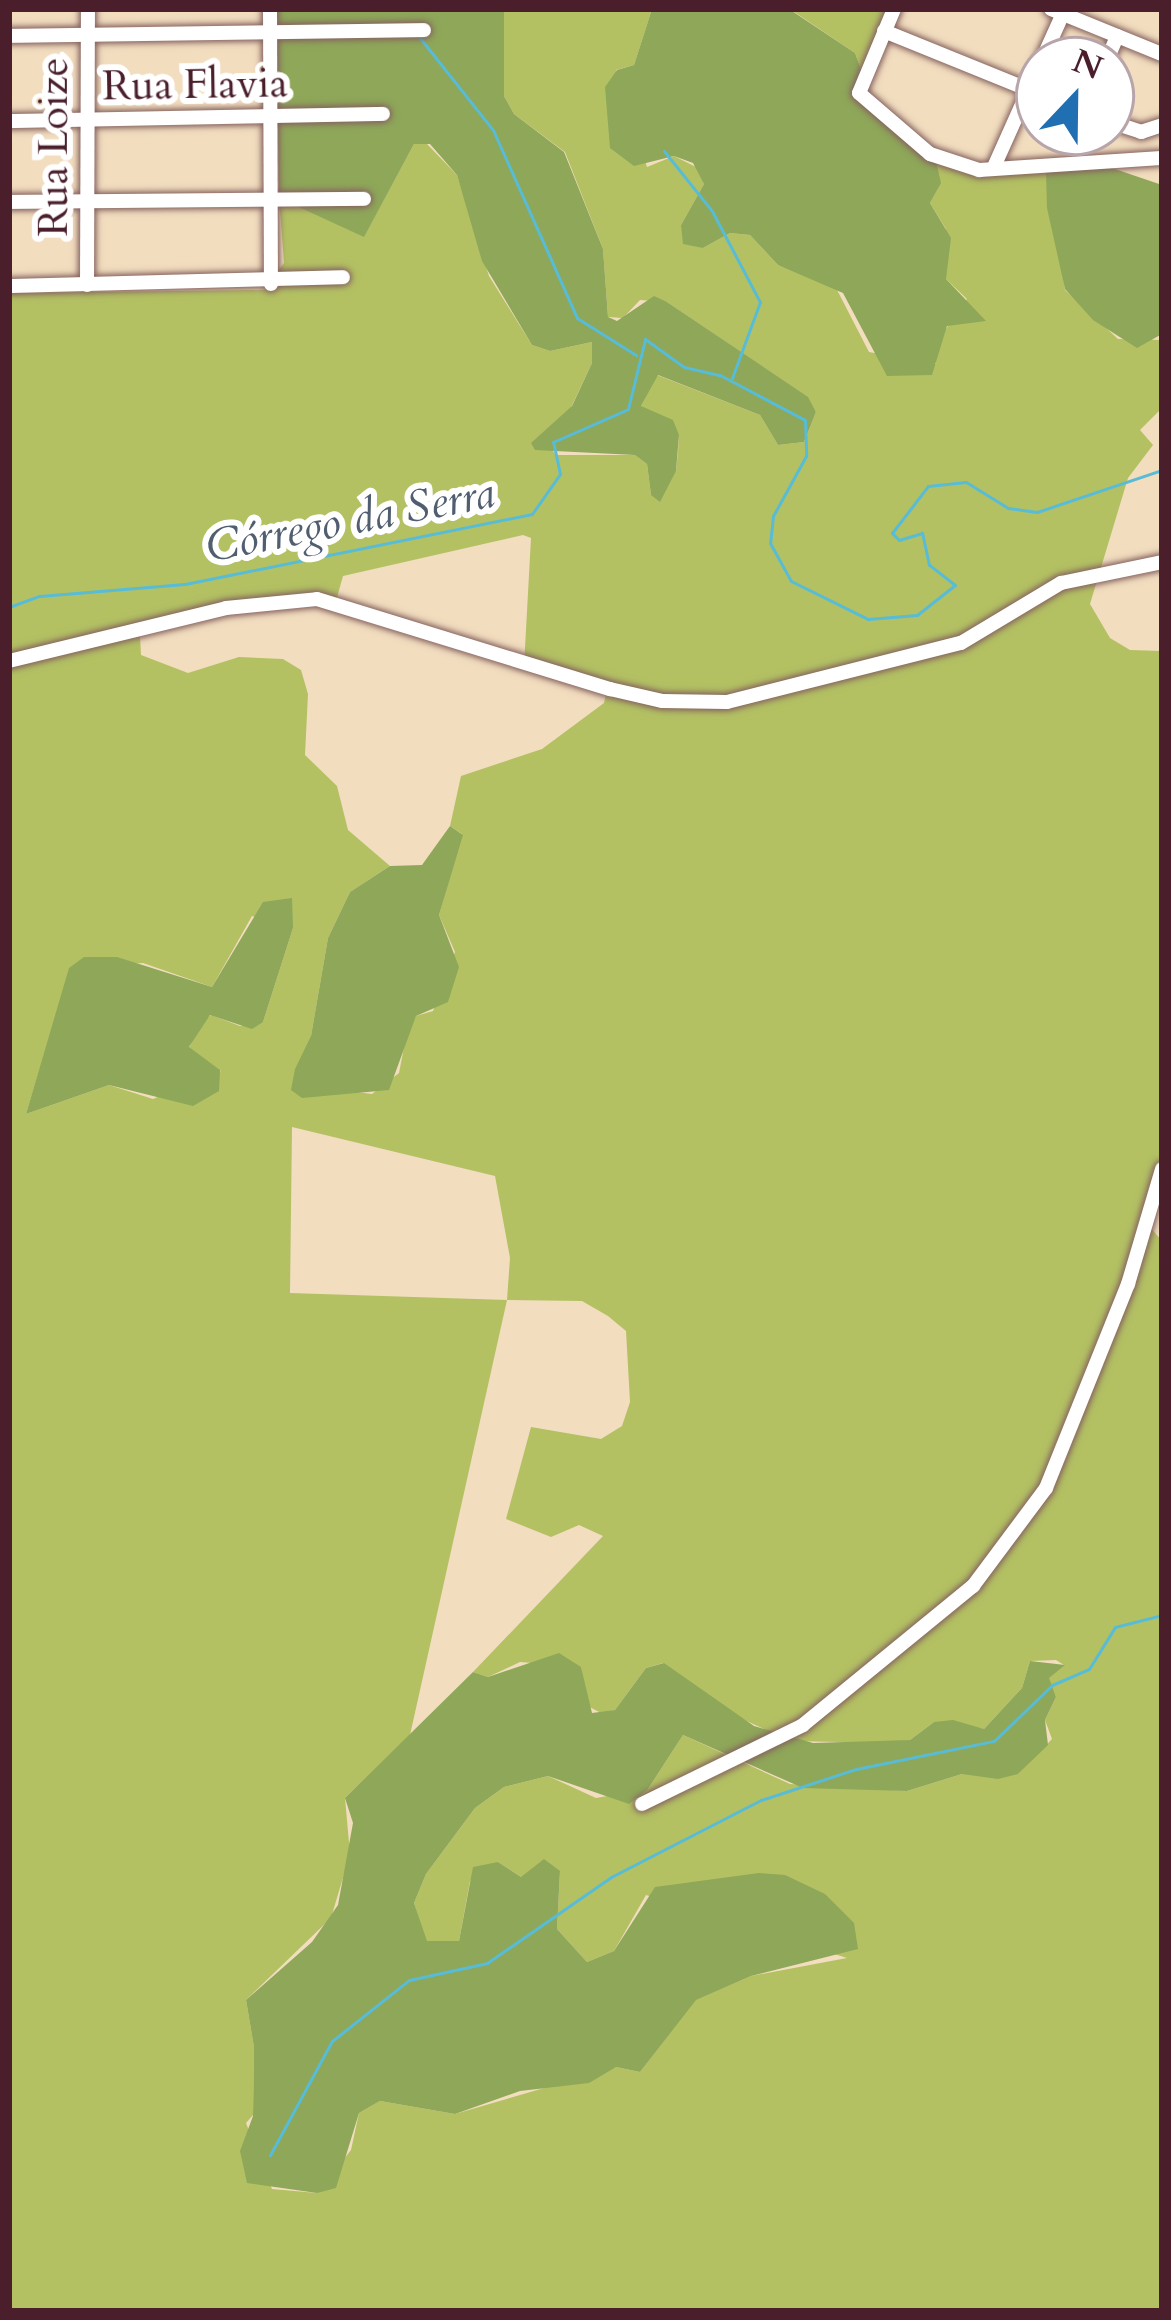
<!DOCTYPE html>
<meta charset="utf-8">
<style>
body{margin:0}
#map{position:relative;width:1171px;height:2320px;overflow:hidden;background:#f2ddbf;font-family:Cardo,serif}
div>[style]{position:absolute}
.green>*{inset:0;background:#b3c163}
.forest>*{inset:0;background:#8ea759}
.stream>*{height:3px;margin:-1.5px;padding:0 1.5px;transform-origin:1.5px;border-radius:1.5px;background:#58bcd6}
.roads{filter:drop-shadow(0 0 3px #85625f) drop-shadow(0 0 3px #85625f)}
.minor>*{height:14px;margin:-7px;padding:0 7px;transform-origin:7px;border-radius:7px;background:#fff}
span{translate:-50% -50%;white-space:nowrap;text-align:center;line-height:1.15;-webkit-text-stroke:12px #fff;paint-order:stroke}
.street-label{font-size:42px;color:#4a1f2b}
.water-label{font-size:45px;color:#505e6f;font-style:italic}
.frame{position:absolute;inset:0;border:12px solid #4a1f2b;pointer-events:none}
.north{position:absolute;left:1015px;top:36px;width:120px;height:120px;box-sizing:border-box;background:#fff;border:3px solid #b7a5aa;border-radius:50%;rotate:22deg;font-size:33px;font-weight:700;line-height:48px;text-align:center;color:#4a1f2b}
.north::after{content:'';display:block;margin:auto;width:42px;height:54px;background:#1f6fb2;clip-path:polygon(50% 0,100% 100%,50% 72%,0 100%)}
</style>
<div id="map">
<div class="green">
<i style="clip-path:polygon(evenodd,504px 9px,652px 9px,634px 65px,616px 70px,647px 167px,674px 156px,700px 169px,704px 184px,681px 225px,703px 248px,730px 233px,750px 235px,778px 265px,835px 286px,869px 352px,936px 364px,936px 343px,967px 299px,946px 279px,946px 229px,930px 203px,938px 188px,935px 157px,983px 174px,1046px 171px,1065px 290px,1118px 339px,1162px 340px,1162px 408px,1140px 430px,1153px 445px,1128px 478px,1090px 604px,1110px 638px,1130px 650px,1162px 651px,1162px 1168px,1149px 1226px,1162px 1241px,1162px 2311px,9px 2311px,9px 293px,265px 290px,284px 263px,279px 198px,364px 236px,414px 144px,425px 142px,457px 175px,489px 276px,532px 345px,550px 351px,592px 342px,592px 363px,566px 418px,541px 435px,556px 455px,635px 455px,647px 464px,651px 495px,676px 471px,678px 452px,679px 435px,641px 406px,657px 375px,760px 415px,778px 445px,804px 442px,816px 412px,807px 397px,667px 302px,640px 300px,623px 318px,608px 317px,603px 249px,565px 152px,514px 114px,504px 96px,504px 9px,523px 535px,531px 538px,524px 666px,606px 694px,604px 703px,542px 749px,461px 776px,450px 826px,462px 834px,439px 915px,455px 952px,433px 1011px,416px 1016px,407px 1032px,399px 1073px,372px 1094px,334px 1089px,311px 1036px,328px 938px,350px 892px,390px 866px,348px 830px,337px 786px,305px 755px,308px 694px,301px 670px,283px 659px,239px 657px,188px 673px,141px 655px,140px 636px,301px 596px,336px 601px,343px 576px,523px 535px,504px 9px,252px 916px,293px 928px,263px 1022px,240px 1026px,211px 1015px,201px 1023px,189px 1048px,221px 1071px,153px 1099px,109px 1085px,26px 1114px,70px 968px,143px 963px,212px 987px,252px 916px,504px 9px,292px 1127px,495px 1176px,510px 1258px,507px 1300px,290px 1293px,292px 1127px,504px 9px,507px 1300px,582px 1301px,608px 1316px,626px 1331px,630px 1402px,622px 1426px,601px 1439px,531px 1427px,506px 1519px,551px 1537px,579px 1525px,603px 1536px,473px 1672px,488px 1677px,520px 1662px,581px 1667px,584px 1704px,601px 1713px,615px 1710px,646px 1668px,663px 1663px,738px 1717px,790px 1741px,889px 1743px,910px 1740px,934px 1722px,984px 1729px,1022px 1688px,1030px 1661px,1056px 1660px,1064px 1665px,1048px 1678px,1056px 1697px,1045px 1720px,1052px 1739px,1018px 1774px,962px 1774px,907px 1791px,790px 1784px,683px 1735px,648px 1789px,596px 1798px,548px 1776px,504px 1787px,475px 1808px,426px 1874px,414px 1903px,426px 1941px,459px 1941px,470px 1881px,498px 1862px,521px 1877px,560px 1871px,557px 1929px,587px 1962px,614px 1951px,646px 1895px,847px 1958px,751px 1976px,695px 2000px,640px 2072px,616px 2067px,455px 2114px,380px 2101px,359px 2113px,351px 2150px,317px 2193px,272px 2189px,246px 2123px,253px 2115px,254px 2047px,246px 2000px,331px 1918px,350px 1854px,345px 1798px,410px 1735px,507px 1300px)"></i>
<i style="clip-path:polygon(790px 9px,890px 9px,862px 72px,855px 53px)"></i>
</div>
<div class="forest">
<i style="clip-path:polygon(276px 9px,504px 9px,504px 96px,514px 114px,564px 152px,603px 249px,608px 317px,617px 321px,654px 296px,667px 302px,808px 397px,816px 412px,804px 442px,778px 445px,760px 415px,658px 375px,641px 406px,673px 420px,679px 435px,676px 471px,660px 502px,651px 495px,647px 464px,635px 455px,535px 450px,531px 443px,572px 406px,592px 363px,592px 342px,550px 351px,532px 345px,482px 261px,457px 175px,430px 144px,414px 144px,364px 237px,279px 198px)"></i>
<i style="clip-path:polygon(652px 9px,789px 9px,855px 53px,862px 72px,854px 94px,935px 157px,941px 183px,930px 203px,951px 238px,946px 279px,986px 321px,947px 326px,932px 375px,887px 376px,843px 293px,778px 265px,750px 235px,730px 233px,703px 248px,683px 244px,681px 225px,704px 184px,693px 163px,674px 156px,634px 166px,610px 148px,605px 87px,617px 70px,634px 65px)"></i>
<i style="clip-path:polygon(1112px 168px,1162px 185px,1162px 334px,1137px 348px,1093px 320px,1065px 289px,1047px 208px,1046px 171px)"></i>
<i style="clip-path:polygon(450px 826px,463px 835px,439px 915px,459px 967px,448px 1002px,416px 1016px,389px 1090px,302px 1098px,291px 1090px,295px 1069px,311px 1036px,328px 938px,350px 892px,390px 866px,422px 865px)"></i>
<i style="clip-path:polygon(292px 898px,293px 928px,263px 1022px,252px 1029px,210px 1015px,189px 1047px,220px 1070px,219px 1091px,193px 1106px,109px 1085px,26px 1114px,69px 968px,84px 957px,117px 957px,212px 987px,263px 902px)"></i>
<i style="clip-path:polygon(559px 1653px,581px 1667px,592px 1713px,615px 1710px,646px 1668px,664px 1663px,754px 1726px,813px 1743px,910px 1740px,934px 1722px,953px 1720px,984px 1729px,1022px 1688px,1030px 1661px,1065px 1665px,1049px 1678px,1056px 1697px,1045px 1720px,1048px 1745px,1018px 1774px,998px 1779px,962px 1774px,907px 1791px,803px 1788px,683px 1735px,648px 1789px,629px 1804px,548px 1776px,504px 1787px,475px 1808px,426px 1874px,414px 1903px,427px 1941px,459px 1941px,473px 1867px,498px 1862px,521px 1877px,544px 1859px,560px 1871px,557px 1929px,587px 1962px,614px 1951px,655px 1887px,759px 1873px,785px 1875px,825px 1894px,854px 1923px,858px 1949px,751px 1976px,696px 2000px,640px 2072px,616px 2067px,589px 2083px,520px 2091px,455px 2114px,380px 2101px,359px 2113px,336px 2188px,317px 2193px,247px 2183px,240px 2151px,253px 2116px,254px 2047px,246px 2000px,312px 1942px,338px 1905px,353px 1823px,345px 1798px,473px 1672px,488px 1677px)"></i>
</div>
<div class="stream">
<i style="left:420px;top:38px;width:117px;rotate:51.6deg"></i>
<i style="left:493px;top:130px;width:206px;rotate:65.9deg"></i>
<i style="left:577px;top:318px;width:70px;rotate:32.1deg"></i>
<i style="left:664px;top:151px;width:77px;rotate:51.3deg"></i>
<i style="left:712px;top:211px;width:103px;rotate:62.2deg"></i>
<i style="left:760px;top:302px;width:81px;rotate:110.2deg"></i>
<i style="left:9px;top:607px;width:33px;rotate:-20deg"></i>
<i style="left:40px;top:596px;width:145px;rotate:-4.7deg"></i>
<i style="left:185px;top:584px;width:354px;rotate:-11.4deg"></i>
<i style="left:532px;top:514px;width:49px;rotate:-55deg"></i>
<i style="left:560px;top:474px;width:33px;rotate:-102deg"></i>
<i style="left:553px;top:442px;width:82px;rotate:-23.7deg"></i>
<i style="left:628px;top:409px;width:72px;rotate:-76.3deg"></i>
<i style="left:645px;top:339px;width:48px;rotate:35.7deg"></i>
<i style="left:684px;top:367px;width:37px;rotate:13deg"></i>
<i style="left:720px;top:375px;width:96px;rotate:27.9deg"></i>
<i style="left:805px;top:420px;width:36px;rotate:88deg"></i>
<i style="left:806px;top:456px;width:68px;rotate:118.8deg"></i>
<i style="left:773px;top:516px;width:27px;rotate:96deg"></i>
<i style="left:770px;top:543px;width:43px;rotate:61.1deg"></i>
<i style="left:791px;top:581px;width:86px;rotate:26.3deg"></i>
<i style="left:868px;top:619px;width:49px;rotate:-4.7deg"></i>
<i style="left:917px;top:615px;width:48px;rotate:-38.3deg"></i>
<i style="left:955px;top:585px;width:33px;rotate:-142deg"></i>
<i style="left:929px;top:565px;width:33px;rotate:-102deg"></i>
<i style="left:922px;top:533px;width:24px;rotate:163deg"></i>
<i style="left:899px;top:540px;width:10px;rotate:-135deg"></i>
<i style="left:892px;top:533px;width:59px;rotate:-52.5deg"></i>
<i style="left:928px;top:486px;width:38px;rotate:-6deg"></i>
<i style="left:966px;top:482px;width:49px;rotate:31.8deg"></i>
<i style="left:1008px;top:508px;width:29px;rotate:8deg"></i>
<i style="left:1037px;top:512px;width:132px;rotate:-18.6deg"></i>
<i style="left:270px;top:2155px;width:130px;rotate:-61.5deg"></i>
<i style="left:332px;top:2041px;width:98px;rotate:-38.4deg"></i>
<i style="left:409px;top:1980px;width:80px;rotate:-12.3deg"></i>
<i style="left:487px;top:1963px;width:151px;rotate:-34.7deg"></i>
<i style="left:611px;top:1877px;width:169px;rotate:-27.2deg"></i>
<i style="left:761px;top:1800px;width:100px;rotate:-18.1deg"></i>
<i style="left:856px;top:1769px;width:141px;rotate:-11.5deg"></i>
<i style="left:994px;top:1741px;width:81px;rotate:-44deg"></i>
<i style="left:1052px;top:1685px;width:40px;rotate:-23.4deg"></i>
<i style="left:1089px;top:1669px;width:49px;rotate:-58.2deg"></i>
<i style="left:1115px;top:1627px;width:49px;rotate:-14.3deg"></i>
</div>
<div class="roads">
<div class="minor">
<i style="left:270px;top:9px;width:275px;rotate:89.8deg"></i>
<i style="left:894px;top:9px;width:91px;rotate:112.6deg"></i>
<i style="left:859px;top:93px;width:94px;rotate:40.7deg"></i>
<i style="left:930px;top:154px;width:52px;rotate:18.1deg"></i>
<i style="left:979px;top:170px;width:183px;rotate:-3.8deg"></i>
<i style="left:1051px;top:9px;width:120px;rotate:22.1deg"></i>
<i style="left:884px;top:31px;width:167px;rotate:22.1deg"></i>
<i style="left:9px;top:36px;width:415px;rotate:-0.8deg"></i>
<i style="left:1042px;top:60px;width:56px;rotate:-65.7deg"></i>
<i style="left:1107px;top:60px;width:26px;rotate:-67deg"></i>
<i style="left:9px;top:121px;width:374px;rotate:-1.1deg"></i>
<i style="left:1111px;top:122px;width:32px;rotate:18deg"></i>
<i style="left:1141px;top:132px;width:22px;rotate:-18deg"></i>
<i style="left:993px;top:169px;width:113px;rotate:-65.9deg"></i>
<i style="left:9px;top:202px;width:355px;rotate:-0.5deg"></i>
<i style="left:87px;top:285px;width:276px;rotate:-89.8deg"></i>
<i style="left:9px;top:286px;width:334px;rotate:-1.5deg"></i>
<i style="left:9px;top:661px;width:223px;rotate:-13.7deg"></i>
<i style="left:226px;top:608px;width:91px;rotate:-5.6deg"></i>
<i style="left:317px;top:599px;width:307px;rotate:17.1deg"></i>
<i style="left:610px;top:689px;width:53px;rotate:13deg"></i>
<i style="left:662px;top:701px;width:65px;rotate:0.9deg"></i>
<i style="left:727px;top:702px;width:241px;rotate:-14.2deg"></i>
<i style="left:961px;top:643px;width:117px;rotate:-31deg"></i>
<i style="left:1061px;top:583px;width:103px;rotate:-11.7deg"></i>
<i style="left:642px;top:1804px;width:179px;rotate:-26.1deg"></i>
<i style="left:803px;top:1725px;width:220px;rotate:-39.3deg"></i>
<i style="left:973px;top:1586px;width:122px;rotate:-53.3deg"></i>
<i style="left:1046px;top:1488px;width:220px;rotate:-68.1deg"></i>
<i style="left:1128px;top:1284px;width:120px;rotate:-73.5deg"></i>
</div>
</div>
<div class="street-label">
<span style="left:195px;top:85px;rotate:-1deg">Rua Flavia</span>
<span style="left:54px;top:147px;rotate:-90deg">Rua Loize</span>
</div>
<div class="water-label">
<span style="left:350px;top:520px;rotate:-11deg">Córrego da Serra</span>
</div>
<div class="frame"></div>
<div class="north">N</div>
</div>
